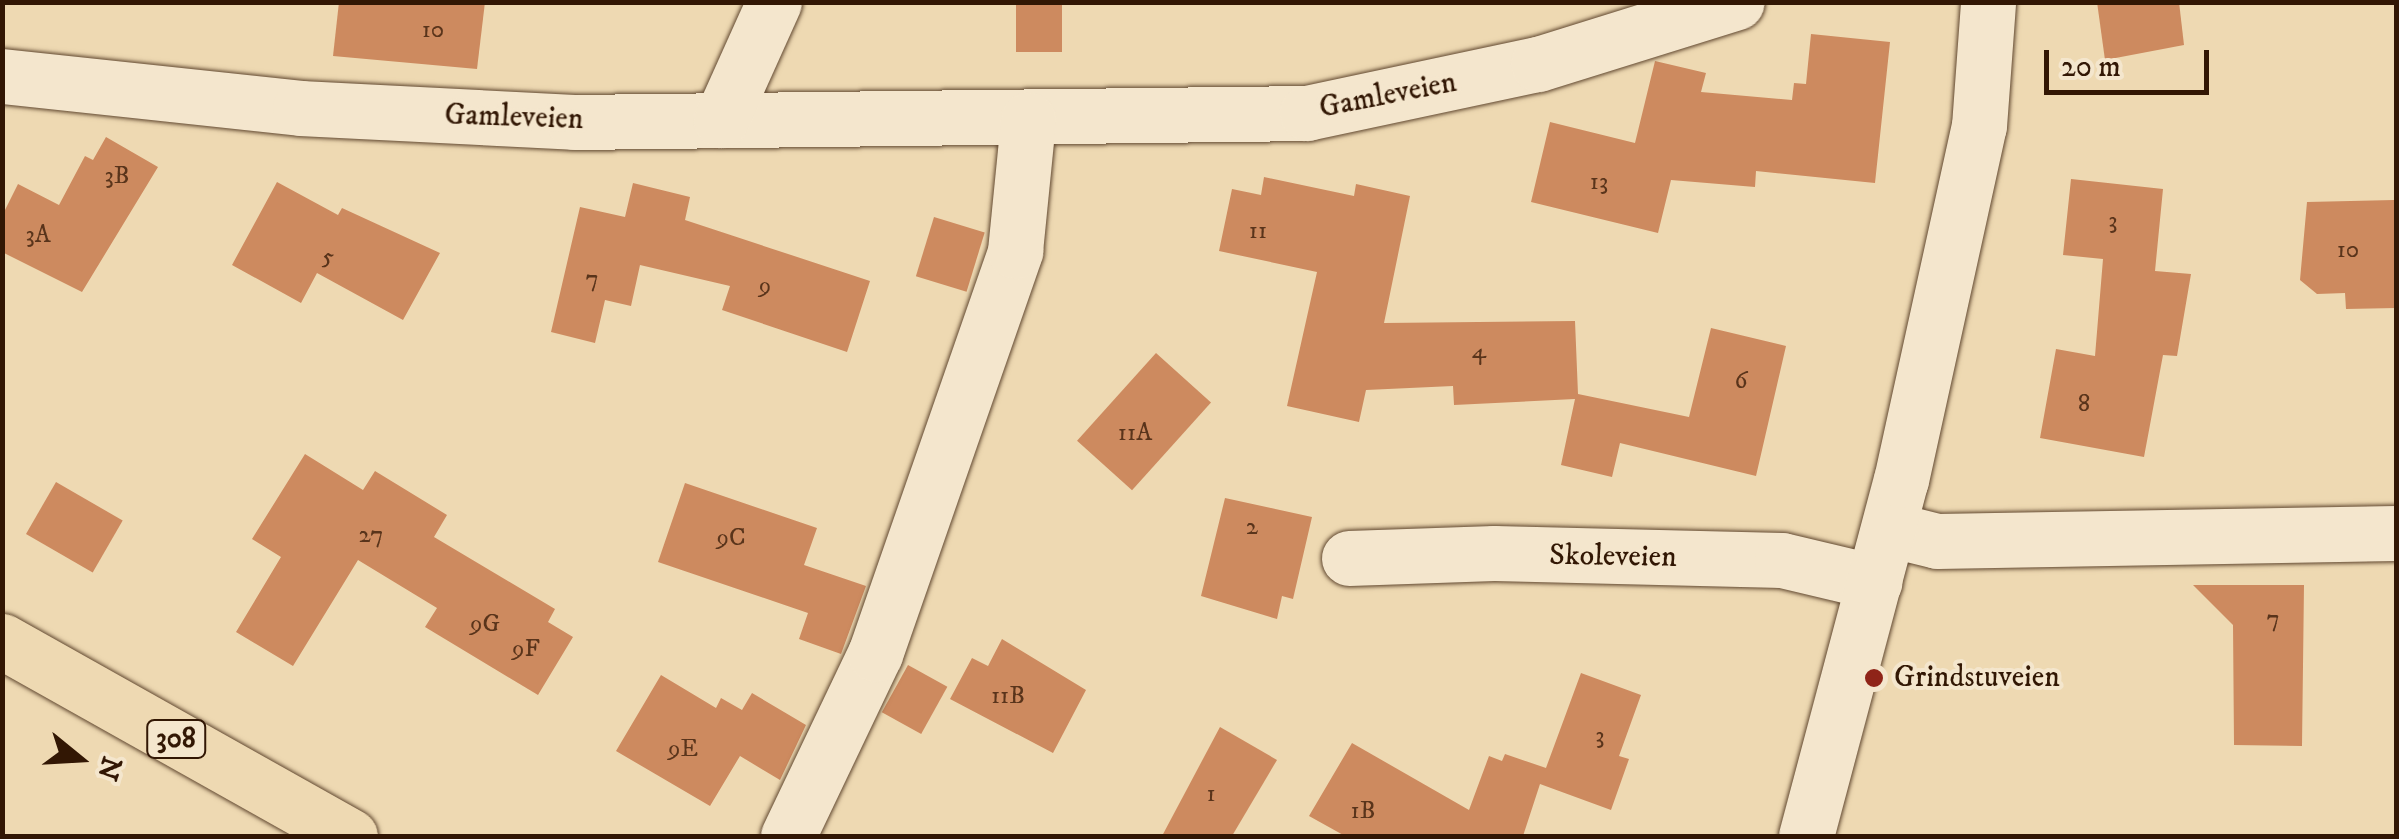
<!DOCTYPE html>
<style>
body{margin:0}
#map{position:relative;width:2399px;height:839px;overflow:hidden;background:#eed9b2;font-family:"IM FELL DW Pica",serif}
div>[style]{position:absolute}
.building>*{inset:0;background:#cd8a5f;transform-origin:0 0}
.roads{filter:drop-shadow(0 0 2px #614830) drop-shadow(0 0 2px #614830)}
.minor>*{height:55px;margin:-27.5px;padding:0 27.5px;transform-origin:27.5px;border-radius:27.5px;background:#f4e6cd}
.major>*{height:55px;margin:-27.5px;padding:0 27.5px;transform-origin:27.5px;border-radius:27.5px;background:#eed9b2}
.dots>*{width:28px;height:28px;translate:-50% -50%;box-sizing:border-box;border:5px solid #f4e6cd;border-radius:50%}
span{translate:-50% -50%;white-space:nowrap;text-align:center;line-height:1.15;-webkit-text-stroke:8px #f4e6cd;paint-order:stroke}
.number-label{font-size:25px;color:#59341b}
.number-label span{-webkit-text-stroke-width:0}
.shield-label span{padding:2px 8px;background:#f4e6cd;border:2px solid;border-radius:8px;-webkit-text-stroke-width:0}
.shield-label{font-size:28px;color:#321704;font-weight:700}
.street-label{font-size:30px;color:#321704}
.poi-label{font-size:30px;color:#321704}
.left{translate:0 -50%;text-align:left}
.frame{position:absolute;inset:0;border:5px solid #321704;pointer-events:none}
.north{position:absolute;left:30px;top:709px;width:100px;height:100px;-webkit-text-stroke:8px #f4e6cd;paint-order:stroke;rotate:108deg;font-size:28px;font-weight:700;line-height:40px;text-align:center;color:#321704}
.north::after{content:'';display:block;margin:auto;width:35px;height:45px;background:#321704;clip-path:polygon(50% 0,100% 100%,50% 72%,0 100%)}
.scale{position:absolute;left:2044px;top:50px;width:165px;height:45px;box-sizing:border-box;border:5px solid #321704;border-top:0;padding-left:12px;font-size:30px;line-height:35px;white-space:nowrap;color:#321704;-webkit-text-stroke:8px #f4e6cd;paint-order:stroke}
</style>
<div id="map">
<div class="building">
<i style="clip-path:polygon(339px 2px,485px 2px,477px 69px,333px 56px)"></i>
<i style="left:1016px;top:2px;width:46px;height:50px"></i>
<i style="clip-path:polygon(2097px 2px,2179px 2px,2184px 45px,2105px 60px)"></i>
<i style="clip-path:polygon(1811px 34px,1890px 42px,1875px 183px,1756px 171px,1755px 187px,1671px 180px,1658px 233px,1531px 202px,1550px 122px,1635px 143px,1655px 61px,1706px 73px,1701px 92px,1792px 100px,1794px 83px,1806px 84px)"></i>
<i style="clip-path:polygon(106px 137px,158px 167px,82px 292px,2px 252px,2px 216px,18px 184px,59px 205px,85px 156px,93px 160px)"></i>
<i style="clip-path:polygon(1264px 177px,1354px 196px,1356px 184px,1410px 196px,1384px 323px,1575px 321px,1578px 394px,1689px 417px,1711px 328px,1786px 346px,1756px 476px,1620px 443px,1612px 477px,1561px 465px,1575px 399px,1454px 405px,1453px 386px,1366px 390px,1359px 422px,1287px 406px,1317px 272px,1219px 251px,1232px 189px,1261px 195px)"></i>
<i style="clip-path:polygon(2071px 179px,2163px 189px,2155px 271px,2191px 274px,2177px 356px,2163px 355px,2144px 457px,2040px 438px,2056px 349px,2095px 356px,2103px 259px,2063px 255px)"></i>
<i style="clip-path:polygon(277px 182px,338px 215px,342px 208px,440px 253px,403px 320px,317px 273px,301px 303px,232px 265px)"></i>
<i style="clip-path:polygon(633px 183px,690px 197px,685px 220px,870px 281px,847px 352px,722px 310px,730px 286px,640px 265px,631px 306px,605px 300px,595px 343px,551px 332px,580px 207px,625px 217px)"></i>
<i style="clip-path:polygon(2394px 200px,2396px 308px,2346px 309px,2345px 293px,2317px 294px,2300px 280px,2307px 202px)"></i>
<i style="left:934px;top:217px;width:53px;height:62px;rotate:17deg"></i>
<i style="left:1156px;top:353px;width:74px;height:118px;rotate:42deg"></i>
<i style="clip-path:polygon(305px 454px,363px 490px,375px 471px,447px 515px,434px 537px,555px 609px,548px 622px,573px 637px,538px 695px,425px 627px,437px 608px,358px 560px,293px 666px,236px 632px,281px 557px,252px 539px)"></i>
<i style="left:56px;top:482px;width:77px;height:60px;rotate:30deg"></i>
<i style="clip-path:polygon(685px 483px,817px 528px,804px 565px,866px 586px,841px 654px,799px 639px,808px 613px,658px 562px)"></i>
<i style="clip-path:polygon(1225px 498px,1312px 517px,1293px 599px,1282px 596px,1277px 619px,1201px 596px)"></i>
<i style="clip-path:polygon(2193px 585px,2304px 585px,2302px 746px,2234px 745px,2233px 625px)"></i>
<i style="clip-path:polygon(1002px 639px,1086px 690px,1053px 753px,950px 699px,972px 658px,988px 666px)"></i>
<i style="left:908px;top:665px;width:45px;height:54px;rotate:29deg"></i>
<i style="clip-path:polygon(1581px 673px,1641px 695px,1619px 756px,1629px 759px,1611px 810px,1540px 784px,1523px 836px,1345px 836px,1309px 816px,1352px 743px,1469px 810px,1489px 756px,1502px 761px,1505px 754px,1546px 768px,1543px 776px)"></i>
<i style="clip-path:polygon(661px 675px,716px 708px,721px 698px,742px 710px,752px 693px,806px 725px,780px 780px,740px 756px,710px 806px,616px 751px)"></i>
<i style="clip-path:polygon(1220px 727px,1277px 760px,1232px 836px,1162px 836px)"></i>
</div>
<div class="roads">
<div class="minor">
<i style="left:2px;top:76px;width:300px;rotate:6.1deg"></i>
<i style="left:300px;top:108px;width:274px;rotate:2.9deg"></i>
<i style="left:574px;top:122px;width:733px;rotate:-0.7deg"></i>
<i style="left:1307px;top:113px;width:236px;rotate:-12deg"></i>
<i style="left:1538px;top:64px;width:208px;rotate:-17.3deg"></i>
<i style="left:721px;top:120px;width:129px;rotate:-65.8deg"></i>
<i style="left:1889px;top:529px;width:49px;rotate:14deg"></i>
<i style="left:1937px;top:541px;width:459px;rotate:-1deg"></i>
<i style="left:1349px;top:558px;width:145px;rotate:-2deg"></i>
<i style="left:1494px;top:553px;width:288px;rotate:1.4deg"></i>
<i style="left:1782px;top:560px;width:95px;rotate:13.4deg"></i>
<i style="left:788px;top:836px;width:202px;rotate:-64.5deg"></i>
<i style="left:875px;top:654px;width:427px;rotate:-70.8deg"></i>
<i style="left:1015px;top:251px;width:132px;rotate:-84.3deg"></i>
<i style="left:1806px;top:836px;width:368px;rotate:-75.1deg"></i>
<i style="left:1901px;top:480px;width:362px;rotate:-77.6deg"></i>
<i style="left:1979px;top:126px;width:124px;rotate:-85.8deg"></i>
</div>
<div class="major">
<i style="left:2px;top:641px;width:399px;rotate:29.3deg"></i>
</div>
</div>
<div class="dots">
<i style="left:1874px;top:678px;background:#8f2418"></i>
</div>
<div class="number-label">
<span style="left:433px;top:30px">10</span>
<span style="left:117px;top:176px">3B</span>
<span style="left:1599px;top:182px">13</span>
<span style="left:2113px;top:221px">3</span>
<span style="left:1258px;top:231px">11</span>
<span style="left:38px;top:235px">3A</span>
<span style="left:2348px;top:250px">10</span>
<span style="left:328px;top:257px">5</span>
<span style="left:592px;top:279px">7</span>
<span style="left:765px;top:286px">9</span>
<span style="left:1479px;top:351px">4</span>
<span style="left:1741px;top:381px">6</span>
<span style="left:2084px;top:404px">8</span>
<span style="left:1135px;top:433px">11A</span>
<span style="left:1252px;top:527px">2</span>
<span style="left:371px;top:535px">27</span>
<span style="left:731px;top:538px">9C</span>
<span style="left:2273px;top:619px">7</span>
<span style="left:485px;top:624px">9G</span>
<span style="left:526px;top:649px">9F</span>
<span style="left:1008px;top:696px">11B</span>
<span style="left:1600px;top:736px">3</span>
<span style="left:683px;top:749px">9E</span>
<span style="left:1211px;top:794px">1</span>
<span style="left:1363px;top:811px">1B</span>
</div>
<div class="shield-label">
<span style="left:176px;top:739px">308</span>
</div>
<div class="street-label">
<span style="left:1388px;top:96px;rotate:-11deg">Gamleveien</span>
<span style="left:514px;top:118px;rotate:2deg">Gamleveien</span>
<span style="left:1613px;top:557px;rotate:1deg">Skoleveien</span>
</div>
<div class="poi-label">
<span class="left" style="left:1894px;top:678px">Grindstuveien</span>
</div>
<div class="frame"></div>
<div class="north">N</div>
<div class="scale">20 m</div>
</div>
